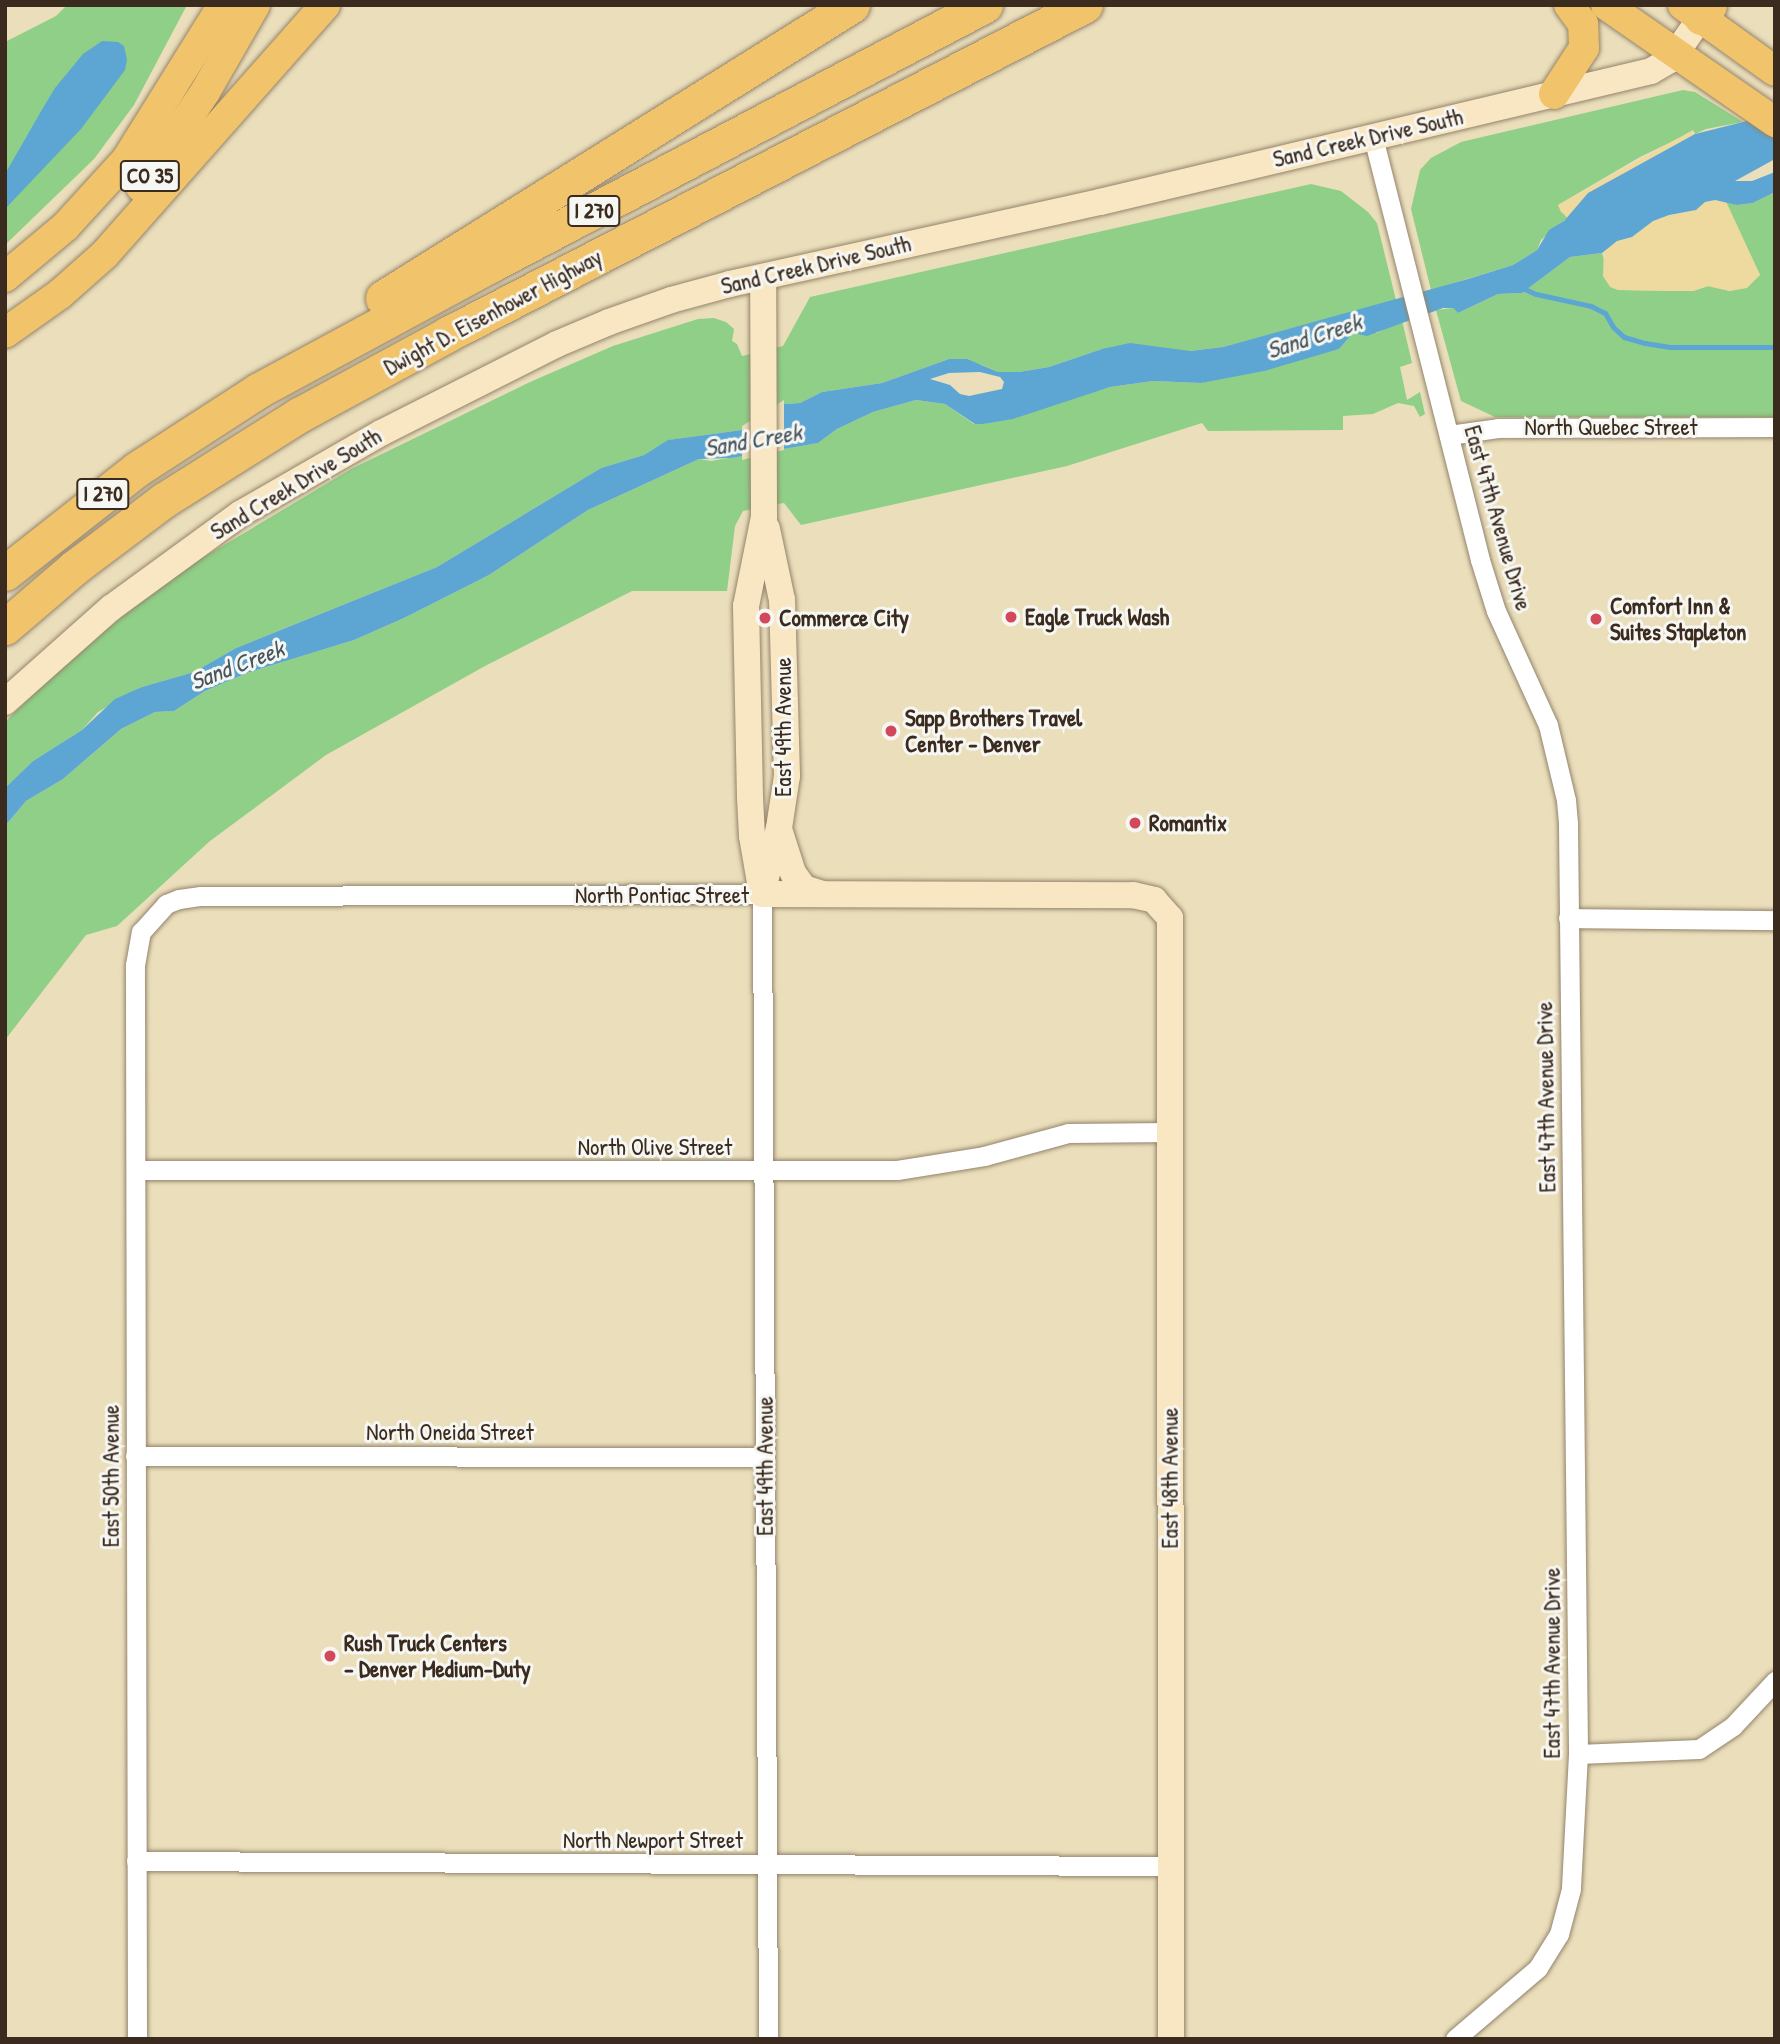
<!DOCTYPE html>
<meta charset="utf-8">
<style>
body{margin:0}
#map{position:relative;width:1780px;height:2044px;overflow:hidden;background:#ebdebb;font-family:"Patrick Hand",sans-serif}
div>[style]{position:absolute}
.green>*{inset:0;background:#8fcf87}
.sand>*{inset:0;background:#eeda9e}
.water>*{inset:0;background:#5da6d4}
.pier>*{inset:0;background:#ebdebb}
.stream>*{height:5px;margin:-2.5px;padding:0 2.5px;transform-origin:2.5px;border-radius:2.5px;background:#5da6d4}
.roads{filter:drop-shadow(0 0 2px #93846c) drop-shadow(0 0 2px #93846c)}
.street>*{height:19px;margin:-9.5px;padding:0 9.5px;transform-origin:9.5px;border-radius:9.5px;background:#fff}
.secondary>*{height:26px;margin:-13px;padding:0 13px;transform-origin:13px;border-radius:13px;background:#f9e7c3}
.primary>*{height:30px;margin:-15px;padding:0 15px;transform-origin:15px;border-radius:15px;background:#f1c36a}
.highway>*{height:35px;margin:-17.5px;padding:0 17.5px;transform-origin:17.5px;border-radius:17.5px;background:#f1c36a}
.dots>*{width:19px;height:19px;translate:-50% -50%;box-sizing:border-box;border:4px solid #f6f6f2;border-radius:50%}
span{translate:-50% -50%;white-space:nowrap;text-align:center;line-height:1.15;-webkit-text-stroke:6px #f6f6f2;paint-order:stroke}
.shield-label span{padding:2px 5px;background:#f6f6f2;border:2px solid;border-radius:5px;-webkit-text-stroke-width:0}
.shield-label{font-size:21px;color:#3b2a1e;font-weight:700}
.street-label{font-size:23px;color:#3b2a1e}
.poi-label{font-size:23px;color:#3b2a1e;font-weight:700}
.left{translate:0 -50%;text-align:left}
.water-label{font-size:24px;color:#47555e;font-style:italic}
.frame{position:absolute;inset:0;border:7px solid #3b2a1e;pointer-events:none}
</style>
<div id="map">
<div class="green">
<i style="clip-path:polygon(67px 5px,187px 5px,134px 105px,94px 159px,5px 245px,5px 42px,56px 16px)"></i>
<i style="clip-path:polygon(1683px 90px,1695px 92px,1743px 122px,1706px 129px,1695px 134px,1694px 131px,1640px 157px,1558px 205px,1567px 218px,1541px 240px,1537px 250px,1513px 265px,1431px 290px,1411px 209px,1420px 170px,1431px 158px,1461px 142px)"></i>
<i style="clip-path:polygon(1311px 184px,1341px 191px,1368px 212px,1377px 223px,1396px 300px,1223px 347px,1190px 351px,1102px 349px,1049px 367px,1019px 372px,998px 372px,982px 365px,949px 359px,882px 383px,822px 392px,800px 403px,784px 404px,742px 430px,669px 440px,644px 455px,601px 468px,437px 567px,236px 648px,194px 672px,142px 687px,98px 712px,82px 730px,33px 761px,5px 788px,5px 722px,64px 664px,144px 599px,194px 563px,351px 469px,530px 382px,613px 346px,698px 319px,714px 318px,726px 322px,734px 329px,732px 341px,737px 344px,742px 356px,783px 346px,810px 297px)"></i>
<i style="clip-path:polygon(1775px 192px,1775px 417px,1495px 417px,1461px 401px,1436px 310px,1453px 308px,1458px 313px,1498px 294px,1522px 293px,1570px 257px,1602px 253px,1606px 265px,1603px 276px,1618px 290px,1693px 291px,1708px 286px,1730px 291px,1760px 275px,1725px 201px,1737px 205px,1753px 203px)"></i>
<i style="clip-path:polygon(1402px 320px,1412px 363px,1400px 367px,1407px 400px,1420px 392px,1425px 414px,1420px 417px,1414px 406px,1398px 403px,1373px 414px,1343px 416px,1343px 430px,1208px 431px,1202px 423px,1067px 466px,801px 525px,784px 503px,743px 511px,735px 526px,727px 591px,632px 591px,485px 666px,326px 755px,210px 841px,117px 926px,86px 935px,5px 1040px,5px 826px,26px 801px,63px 779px,121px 729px,155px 712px,174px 711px,205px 691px,247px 673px,354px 640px,404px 618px,489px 575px,588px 510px,699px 459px,711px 461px,818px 443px,837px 429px,873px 412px,916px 400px,945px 404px,974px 424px,983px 424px,1110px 387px,1153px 381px,1201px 383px,1339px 349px,1353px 333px,1377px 333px)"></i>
</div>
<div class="sand">
<i style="clip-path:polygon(1693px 130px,1760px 275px,1747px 288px,1730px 291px,1708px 286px,1693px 291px,1672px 291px,1618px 290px,1610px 287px,1603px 276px,1604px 244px,1561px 212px,1558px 205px)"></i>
</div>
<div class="water">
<i style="clip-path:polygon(102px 41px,118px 42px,124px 46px,127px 60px,125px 70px,81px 129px,5px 209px,5px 174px,40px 113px,55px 88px,83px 54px)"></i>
<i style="clip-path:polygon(evenodd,1775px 114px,1775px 159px,1735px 181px,1752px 181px,1775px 172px,1775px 192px,1753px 203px,1737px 205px,1715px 200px,1705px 202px,1696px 210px,1669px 215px,1653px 221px,1632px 237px,1617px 241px,1602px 253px,1570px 257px,1522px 293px,1498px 294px,1458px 313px,1453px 308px,1443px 308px,1367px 336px,1353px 333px,1339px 349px,1264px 371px,1201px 383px,1153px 381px,1110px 387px,1013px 419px,983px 424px,975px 424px,945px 404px,916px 400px,873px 412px,837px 429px,818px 443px,731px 458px,699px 459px,588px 510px,489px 575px,404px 618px,354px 640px,247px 673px,205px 691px,174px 711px,155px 712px,121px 729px,63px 779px,26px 801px,5px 826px,5px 788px,33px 761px,82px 730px,115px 699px,142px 687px,194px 672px,236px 648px,437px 567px,601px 468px,644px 455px,668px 440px,742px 430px,784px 404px,800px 403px,822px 392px,882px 383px,949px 359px,967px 359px,998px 372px,1019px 372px,1049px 367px,1102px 349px,1130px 343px,1190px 351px,1223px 347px,1468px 279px,1513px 265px,1537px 250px,1549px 230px,1564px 221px,1588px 193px,1695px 134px,1775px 114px,980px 372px,1000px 377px,1004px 382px,1002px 389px,969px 396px,960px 394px,950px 385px,930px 379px,949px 373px,980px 372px)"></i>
</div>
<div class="pier">
<i style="clip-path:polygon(784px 400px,784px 450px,742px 460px,742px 426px)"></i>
</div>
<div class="stream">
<i style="left:1520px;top:287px;width:17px;rotate:24deg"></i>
<i style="left:1536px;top:294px;width:56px;rotate:12.3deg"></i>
<i style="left:1591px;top:306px;width:16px;rotate:27deg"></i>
<i style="left:1605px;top:313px;width:16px;rotate:60deg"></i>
<i style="left:1613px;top:327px;width:15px;rotate:42deg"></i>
<i style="left:1624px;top:337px;width:22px;rotate:16deg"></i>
<i style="left:1645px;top:343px;width:25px;rotate:9deg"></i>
<i style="left:1670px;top:347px;width:105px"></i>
</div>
<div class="roads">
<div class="street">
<i style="left:1373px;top:137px;width:436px;rotate:75.8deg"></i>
<i style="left:1480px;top:560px;width:53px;rotate:72.6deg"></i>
<i style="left:1496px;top:611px;width:125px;rotate:65.5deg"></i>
<i style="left:1548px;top:725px;width:77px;rotate:76.5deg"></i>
<i style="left:1566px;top:800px;width:25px;rotate:85deg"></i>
<i style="left:1568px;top:825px;width:929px;rotate:89.38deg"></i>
<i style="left:1578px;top:1754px;width:135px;rotate:93deg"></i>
<i style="left:1571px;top:1889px;width:47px;rotate:104.9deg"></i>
<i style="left:1559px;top:1934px;width:40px;rotate:122deg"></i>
<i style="left:1538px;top:1968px;width:109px;rotate:139.5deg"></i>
<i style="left:1449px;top:435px;width:49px;rotate:-8.1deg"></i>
<i style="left:1498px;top:428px;width:277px;rotate:-0.2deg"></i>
<i style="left:1568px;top:918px;width:207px;rotate:0.6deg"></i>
<i style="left:136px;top:1170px;width:761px"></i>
<i style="left:897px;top:1170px;width:88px;rotate:-9.1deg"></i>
<i style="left:984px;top:1156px;width:87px;rotate:-15.3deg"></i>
<i style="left:1068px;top:1133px;width:102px;rotate:-0.6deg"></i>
<i style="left:135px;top:1456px;width:630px;rotate:0.09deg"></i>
<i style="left:1578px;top:1754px;width:121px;rotate:-2.4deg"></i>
<i style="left:1699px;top:1749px;width:41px;rotate:-34.1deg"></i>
<i style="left:1733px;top:1726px;width:62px;rotate:-47deg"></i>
<i style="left:136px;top:1861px;width:1033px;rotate:0.28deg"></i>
<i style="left:137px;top:2039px;width:1074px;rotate:-90.11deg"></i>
<i style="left:135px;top:965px;width:34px;rotate:-80deg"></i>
<i style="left:141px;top:932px;width:38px;rotate:-48deg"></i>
<i style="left:166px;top:904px;width:14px;rotate:-21deg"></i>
<i style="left:179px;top:899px;width:22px;rotate:-8deg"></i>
<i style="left:201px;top:896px;width:561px;rotate:-0.2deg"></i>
<i style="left:762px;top:894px;width:1145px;rotate:89.7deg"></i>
</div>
<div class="secondary">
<i style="left:5px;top:702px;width:142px;rotate:-41.6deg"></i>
<i style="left:111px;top:608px;width:160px;rotate:-36.1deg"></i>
<i style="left:240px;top:514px;width:163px;rotate:-29.9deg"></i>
<i style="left:381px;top:433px;width:197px;rotate:-26.8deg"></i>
<i style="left:557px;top:344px;width:56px;rotate:-22.9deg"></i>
<i style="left:609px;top:322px;width:66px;rotate:-19.5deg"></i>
<i style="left:671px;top:300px;width:61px;rotate:-15.2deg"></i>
<i style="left:730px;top:284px;width:379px;rotate:-12.5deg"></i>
<i style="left:1100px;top:202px;width:566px;rotate:-13.37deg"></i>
<i style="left:1651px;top:71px;width:24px;rotate:-30deg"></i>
<i style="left:1672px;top:59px;width:51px;rotate:-55.4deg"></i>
<i style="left:779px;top:829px;width:46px;rotate:72.3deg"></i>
<i style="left:793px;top:873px;width:19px;rotate:54deg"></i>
<i style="left:804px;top:888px;width:19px;rotate:18deg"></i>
<i style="left:764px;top:885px;width:59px;rotate:-75.3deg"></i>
<i style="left:779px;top:828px;width:53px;rotate:-81.3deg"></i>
<i style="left:787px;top:776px;width:176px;rotate:-91.6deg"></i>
<i style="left:782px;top:600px;width:73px;rotate:-101.9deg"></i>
<i style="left:762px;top:894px;width:371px;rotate:0.2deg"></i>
<i style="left:1133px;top:895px;width:22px;rotate:13deg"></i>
<i style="left:1154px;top:900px;width:24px;rotate:48deg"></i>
<i style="left:1170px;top:918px;width:1121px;rotate:89.95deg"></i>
<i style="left:762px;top:894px;width:59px;rotate:-99.8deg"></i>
<i style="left:752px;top:836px;width:39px;rotate:-93deg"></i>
<i style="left:750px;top:797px;width:191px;rotate:-91.2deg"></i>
<i style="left:746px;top:606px;width:91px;rotate:-78.6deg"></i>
<i style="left:764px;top:517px;width:240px;rotate:-90.2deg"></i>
</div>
<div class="primary">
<i style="left:1606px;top:5px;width:206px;rotate:34.7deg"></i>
<i style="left:1683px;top:5px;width:113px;rotate:35.7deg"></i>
<i style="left:1554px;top:94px;width:55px;rotate:-56.9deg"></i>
<i style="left:1584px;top:48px;width:24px;rotate:-92deg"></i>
<i style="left:1583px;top:24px;width:24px;rotate:-126deg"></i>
<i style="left:141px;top:187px;width:115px;rotate:-56deg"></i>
<i style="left:205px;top:92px;width:100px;rotate:-60.1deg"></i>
<i style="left:5px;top:277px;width:78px;rotate:-39.8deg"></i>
<i style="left:65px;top:227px;width:92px;rotate:-47.6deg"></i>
<i style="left:127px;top:159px;width:181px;rotate:-58.1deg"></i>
<i style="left:5px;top:333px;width:67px;rotate:-35.3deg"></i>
<i style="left:60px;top:294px;width:60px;rotate:-41.6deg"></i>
<i style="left:105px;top:254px;width:332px;rotate:-48.5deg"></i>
</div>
<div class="highway">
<i style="left:1701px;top:17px;width:14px;rotate:-56deg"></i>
<i style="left:383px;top:298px;width:553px;rotate:-31.99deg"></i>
<i style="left:5px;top:573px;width:168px;rotate:-38.2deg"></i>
<i style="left:137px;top:469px;width:145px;rotate:-32.9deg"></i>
<i style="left:259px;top:390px;width:265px;rotate:-28.4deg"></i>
<i style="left:492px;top:264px;width:557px;rotate:-27.72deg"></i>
<i style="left:5px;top:627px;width:92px;rotate:-40.6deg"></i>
<i style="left:75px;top:567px;width:111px;rotate:-37deg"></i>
<i style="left:164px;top:500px;width:160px;rotate:-32.2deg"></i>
<i style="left:299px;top:415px;width:170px;rotate:-28.5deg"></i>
<i style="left:448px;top:334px;width:717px;rotate:-27.32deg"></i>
</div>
</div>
<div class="dots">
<i style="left:1011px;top:617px;background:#d1495b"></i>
<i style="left:765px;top:618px;background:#d1495b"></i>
<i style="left:1596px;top:619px;background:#d1495b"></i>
<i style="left:891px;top:731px;background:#d1495b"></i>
<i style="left:1135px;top:823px;background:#d1495b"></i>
<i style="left:330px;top:1656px;background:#d1495b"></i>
</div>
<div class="shield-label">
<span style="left:150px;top:176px">CO 35</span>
<span style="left:594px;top:211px">I 270</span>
<span style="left:103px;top:494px">I 270</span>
</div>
<div class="street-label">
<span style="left:1368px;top:138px;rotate:-13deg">Sand Creek Drive South</span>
<span style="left:816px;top:265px;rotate:-13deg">Sand Creek Drive South</span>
<span style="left:493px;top:312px;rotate:-28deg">Dwight D. Eisenhower Highway</span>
<span style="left:1611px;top:427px">North Quebec Street</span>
<span style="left:296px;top:484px;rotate:-31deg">Sand Creek Drive South</span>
<span style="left:1498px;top:518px;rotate:74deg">East 47th Avenue Drive</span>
<span style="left:783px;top:727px;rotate:-90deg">East 49th Avenue</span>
<span style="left:662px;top:895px">North Pontiac Street</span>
<span style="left:1546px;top:1097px;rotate:-91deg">East 47th Avenue Drive</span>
<span style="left:655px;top:1147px">North Olive Street</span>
<span style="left:450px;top:1432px">North Oneida Street</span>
<span style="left:765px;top:1466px;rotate:-90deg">East 49th Avenue</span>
<span style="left:111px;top:1476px;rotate:-90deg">East 50th Avenue</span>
<span style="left:1170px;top:1478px;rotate:-90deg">East 48th Avenue</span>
<span style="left:1552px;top:1663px;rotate:-90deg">East 47th Avenue Drive</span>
<span style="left:653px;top:1840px">North Newport Street</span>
</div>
<div class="poi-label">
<span class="left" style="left:1610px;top:619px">Comfort Inn &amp;<br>Suites Stapleton</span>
<span class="left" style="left:1025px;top:617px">Eagle Truck Wash</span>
<span class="left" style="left:779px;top:618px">Commerce City</span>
<span class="left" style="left:905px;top:731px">Sapp Brothers Travel<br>Center - Denver</span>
<span class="left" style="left:1149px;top:823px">Romantix</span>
<span class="left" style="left:344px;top:1656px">Rush Truck Centers<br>– Denver Medium-Duty</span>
</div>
<div class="water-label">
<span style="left:1314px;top:336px;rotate:-18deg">Sand Creek</span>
<span style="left:753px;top:440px;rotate:-10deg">Sand Creek</span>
<span style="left:237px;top:665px;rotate:-21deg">Sand Creek</span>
</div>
<div class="frame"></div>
</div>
